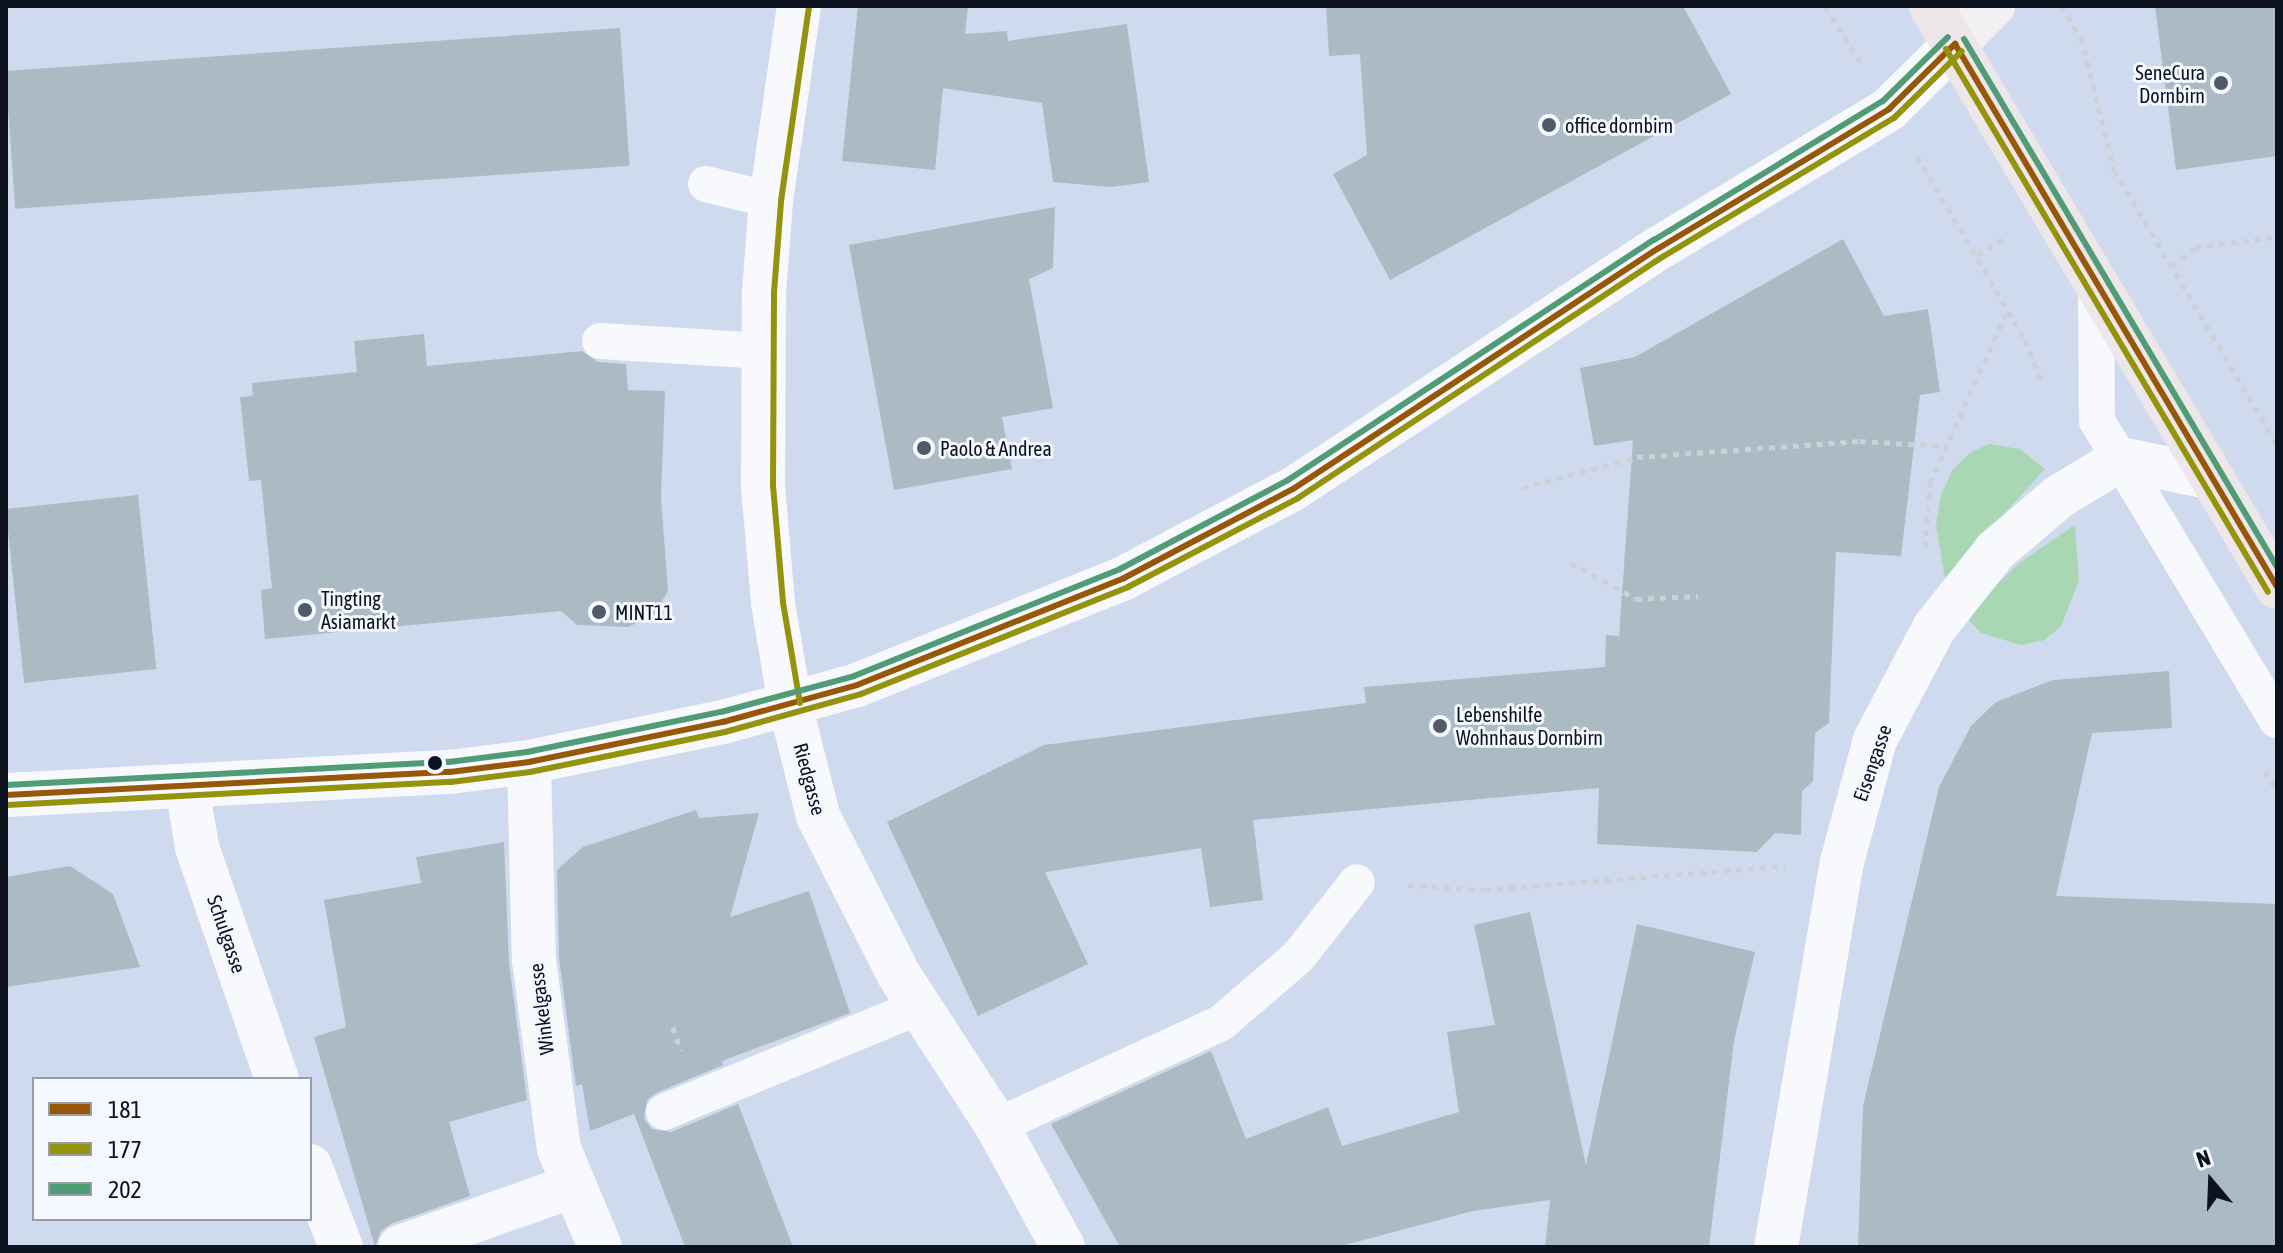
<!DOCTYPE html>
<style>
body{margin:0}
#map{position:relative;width:2283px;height:1253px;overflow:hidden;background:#d0daee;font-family:"Asap Condensed",sans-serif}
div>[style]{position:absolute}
.green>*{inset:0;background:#a9d7b3}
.building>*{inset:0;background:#acbac4;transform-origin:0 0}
.path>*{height:5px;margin-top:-2.5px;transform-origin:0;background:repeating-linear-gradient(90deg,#cdd1d7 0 6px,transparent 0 12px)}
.service>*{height:36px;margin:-18px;padding:0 18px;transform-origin:18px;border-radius:18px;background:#f8f9fc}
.minor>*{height:44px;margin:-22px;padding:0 22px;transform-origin:22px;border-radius:22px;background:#f8f9fc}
.tertiary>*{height:44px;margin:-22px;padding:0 22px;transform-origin:22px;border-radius:22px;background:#f8f9fc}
.secondary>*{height:44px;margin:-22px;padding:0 22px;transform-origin:22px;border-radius:22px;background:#f2f0f3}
.primary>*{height:44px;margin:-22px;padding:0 22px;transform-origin:22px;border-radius:22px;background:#eee7e9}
.bus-1>*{height:6px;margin:-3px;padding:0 3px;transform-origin:3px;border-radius:3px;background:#965709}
.bus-2>*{height:6px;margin:-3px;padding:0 3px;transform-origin:3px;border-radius:3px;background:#95930c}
.bus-3>*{height:6px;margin:-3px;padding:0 3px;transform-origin:3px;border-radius:3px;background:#509c76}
.dots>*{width:22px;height:22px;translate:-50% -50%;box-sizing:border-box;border:4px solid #f3f7ff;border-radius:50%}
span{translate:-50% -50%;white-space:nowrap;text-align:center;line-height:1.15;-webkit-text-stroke:6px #f3f7ff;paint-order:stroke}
.poi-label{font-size:20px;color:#0c131f}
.right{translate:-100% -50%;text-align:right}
.left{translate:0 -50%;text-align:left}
.street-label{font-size:20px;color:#0c131f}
.frame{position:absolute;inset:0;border:8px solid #0c131f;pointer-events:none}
.legend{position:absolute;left:32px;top:1077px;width:280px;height:144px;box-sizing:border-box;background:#f3f7ff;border:2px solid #979ca5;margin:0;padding:10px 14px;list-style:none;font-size:24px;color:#0c131f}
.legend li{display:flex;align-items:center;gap:16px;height:40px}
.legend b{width:40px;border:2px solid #979ca5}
.north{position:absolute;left:2171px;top:1141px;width:80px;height:80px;-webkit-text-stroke:6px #f3f7ff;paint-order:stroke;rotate:341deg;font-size:22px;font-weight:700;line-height:32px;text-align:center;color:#0c131f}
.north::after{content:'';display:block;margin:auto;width:28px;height:36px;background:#0c131f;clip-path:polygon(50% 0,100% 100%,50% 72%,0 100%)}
</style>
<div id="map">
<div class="green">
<i style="clip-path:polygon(1989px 444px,2020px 449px,2045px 469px,1945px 579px,1936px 525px,1941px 495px,1953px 469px,1971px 452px)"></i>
<i style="clip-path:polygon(2075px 525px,2079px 581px,2061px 626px,2045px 640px,2021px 645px,1981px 633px,1965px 616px,2019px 563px)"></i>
</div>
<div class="building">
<i style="clip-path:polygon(858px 6px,968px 6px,965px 34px,1007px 31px,1008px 41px,1127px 24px,1149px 182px,1111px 187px,1053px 182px,1042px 103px,943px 88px,935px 170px,842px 161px)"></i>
<i style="clip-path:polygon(1326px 6px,1683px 6px,1731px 94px,1390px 280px,1333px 174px,1367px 155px,1360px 54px,1329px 56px)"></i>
<i style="clip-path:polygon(2155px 6px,2277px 6px,2277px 156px,2176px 170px)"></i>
<i style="left:620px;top:28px;width:138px;height:616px;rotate:86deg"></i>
<i style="clip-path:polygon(1055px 207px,1053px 268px,1029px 279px,1053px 408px,1002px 417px,1012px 469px,894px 490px,849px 245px)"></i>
<i style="clip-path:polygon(1843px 239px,1884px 316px,1928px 309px,1940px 392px,1920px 395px,1901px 556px,1836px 552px,1829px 723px,1815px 733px,1813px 781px,1802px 791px,1801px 835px,1775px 833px,1757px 852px,1597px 844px,1599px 788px,1253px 820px,1263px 900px,1210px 907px,1201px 848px,1045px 872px,1088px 964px,978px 1016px,887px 822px,1044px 745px,1366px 703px,1364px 687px,1605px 667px,1606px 635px,1619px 636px,1633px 440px,1594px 446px,1580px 368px,1635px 357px)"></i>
<i style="clip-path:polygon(424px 334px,427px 366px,582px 351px,598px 362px,626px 364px,628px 390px,665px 391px,661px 498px,668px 591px,654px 615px,628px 627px,577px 625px,561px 611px,265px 639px,261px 590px,272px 588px,261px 480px,249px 481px,240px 397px,253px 396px,252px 383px,357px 372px,354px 341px)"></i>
<i style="left:138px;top:495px;width:175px;height:133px;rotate:84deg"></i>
<i style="clip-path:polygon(2169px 671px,2172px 728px,2092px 733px,2056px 896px,2277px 904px,2277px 1247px,1858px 1247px,1863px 1106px,1939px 787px,1971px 726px,1996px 702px,2053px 680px)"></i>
<i style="clip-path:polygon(696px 810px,699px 818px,759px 813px,730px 917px,809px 891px,850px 1013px,722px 1061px,723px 1065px,656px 1093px,647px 1100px,644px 1119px,652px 1129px,671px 1132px,738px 1104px,793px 1247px,685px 1247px,634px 1114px,590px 1131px,582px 1084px,576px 1086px,559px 958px,557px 870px,583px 847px)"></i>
<i style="clip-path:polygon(504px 842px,509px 963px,527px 1100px,449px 1122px,470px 1196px,391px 1224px,381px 1231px,375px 1247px,314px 1037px,346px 1027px,324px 900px,421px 883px,416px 857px)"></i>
<i style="clip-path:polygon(70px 866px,113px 894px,140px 967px,6px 987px,6px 877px)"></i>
<i style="clip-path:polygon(1530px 912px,1586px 1165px,1637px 924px,1755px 952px,1734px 1041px,1709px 1247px,1545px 1247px,1550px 1200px,1473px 1211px,1337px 1247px,1120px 1247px,1051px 1124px,1211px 1051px,1246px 1139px,1328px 1107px,1342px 1146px,1459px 1112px,1447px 1032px,1495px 1025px,1474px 925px)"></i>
</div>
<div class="path">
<i style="left:1825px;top:6px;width:66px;rotate:58deg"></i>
<i style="left:2061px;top:6px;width:38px;rotate:58deg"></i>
<i style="left:2081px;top:38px;width:136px;rotate:76deg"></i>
<i style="left:2114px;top:170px;width:319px;rotate:59.3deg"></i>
<i style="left:1917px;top:156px;width:213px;rotate:59.6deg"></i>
<i style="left:2025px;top:340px;width:48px;rotate:68.2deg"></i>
<i style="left:1977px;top:255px;width:34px;rotate:-32deg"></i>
<i style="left:2172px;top:267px;width:30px;rotate:-41deg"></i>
<i style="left:2195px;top:247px;width:83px;rotate:-7deg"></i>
<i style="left:1522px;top:488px;width:119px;rotate:-15.1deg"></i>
<i style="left:1637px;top:457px;width:224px;rotate:-4.1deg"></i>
<i style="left:1860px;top:441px;width:83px;rotate:3.4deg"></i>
<i style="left:1925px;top:547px;width:64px;rotate:-85.5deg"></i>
<i style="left:1930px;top:483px;width:191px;rotate:-65.9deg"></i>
<i style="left:1571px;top:563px;width:74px;rotate:29deg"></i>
<i style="left:1636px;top:599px;width:62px;rotate:-2.8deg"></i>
<i style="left:2265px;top:771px;width:23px;rotate:59deg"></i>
<i style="left:1408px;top:885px;width:77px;rotate:3.7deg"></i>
<i style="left:1485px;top:890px;width:301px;rotate:-4.6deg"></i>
<i style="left:673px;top:1027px;width:25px;rotate:72deg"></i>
</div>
<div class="service">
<i style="left:706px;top:184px;width:67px;rotate:13.8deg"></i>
<i style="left:2096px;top:289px;width:132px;rotate:89.6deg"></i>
<i style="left:2097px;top:421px;width:349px;rotate:59deg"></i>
<i style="left:600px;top:341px;width:164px;rotate:3.5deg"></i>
<i style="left:664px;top:1112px;width:276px;rotate:-22.4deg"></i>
<i style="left:997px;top:1126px;width:247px;rotate:-24.7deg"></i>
<i style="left:1221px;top:1023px;width:101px;rotate:-40.6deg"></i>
<i style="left:1298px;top:957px;width:95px;rotate:-51.8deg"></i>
</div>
<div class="minor">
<i style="left:799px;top:6px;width:196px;rotate:98.2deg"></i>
<i style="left:771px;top:200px;width:93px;rotate:94.3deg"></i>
<i style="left:764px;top:293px;width:193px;rotate:90.3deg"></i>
<i style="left:763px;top:486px;width:117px;rotate:85.1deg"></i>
<i style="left:773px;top:603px;width:103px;rotate:80.5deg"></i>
<i style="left:790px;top:705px;width:114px;rotate:75.8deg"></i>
<i style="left:818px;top:816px;width:178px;rotate:63deg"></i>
<i style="left:899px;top:975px;width:180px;rotate:57deg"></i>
<i style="left:997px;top:1126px;width:138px;rotate:61.4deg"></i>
<i style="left:529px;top:762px;width:198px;rotate:88.6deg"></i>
<i style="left:534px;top:960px;width:191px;rotate:82.5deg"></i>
<i style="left:559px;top:1149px;width:106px;rotate:67.3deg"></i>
<i style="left:187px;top:787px;width:61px;rotate:80.5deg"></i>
<i style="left:197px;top:847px;width:245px;rotate:71deg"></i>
<i style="left:310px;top:1166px;width:87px;rotate:69.1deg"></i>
<i style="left:400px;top:1247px;width:183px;rotate:-19.4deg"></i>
<i style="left:1776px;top:1247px;width:391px;rotate:-80.3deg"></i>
<i style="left:1842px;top:862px;width:126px;rotate:-74.9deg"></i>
<i style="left:1875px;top:740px;width:127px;rotate:-62.2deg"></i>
<i style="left:1934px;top:628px;width:100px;rotate:-51.5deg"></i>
<i style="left:1996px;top:550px;width:84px;rotate:-40.2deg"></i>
<i style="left:2060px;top:496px;width:71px;rotate:-31.2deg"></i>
<i style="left:2121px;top:459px;width:90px;rotate:11.6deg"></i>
</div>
<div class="tertiary">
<i style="left:6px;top:795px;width:445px;rotate:-3deg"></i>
<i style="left:450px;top:772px;width:80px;rotate:-7.2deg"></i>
<i style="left:529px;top:762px;width:198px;rotate:-11.7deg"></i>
<i style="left:723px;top:722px;width:139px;rotate:-15.4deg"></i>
<i style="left:857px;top:685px;width:288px;rotate:-21.8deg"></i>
<i style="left:1124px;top:578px;width:191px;rotate:-27.8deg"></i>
<i style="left:1293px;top:489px;width:438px;rotate:-33.4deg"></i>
<i style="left:1659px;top:248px;width:269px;rotate:-31.1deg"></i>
<i style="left:1889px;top:109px;width:93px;rotate:-44.6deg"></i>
</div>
<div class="secondary">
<i style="left:1955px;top:44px;width:54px;rotate:-45deg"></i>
</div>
<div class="primary">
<i style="left:1931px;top:6px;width:676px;rotate:59.23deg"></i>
</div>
<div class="bus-1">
<i style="left:1955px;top:44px;width:631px;rotate:59.33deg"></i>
<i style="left:6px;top:795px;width:445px;rotate:-3deg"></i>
<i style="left:450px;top:772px;width:80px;rotate:-7.2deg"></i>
<i style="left:529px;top:762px;width:198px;rotate:-11.7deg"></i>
<i style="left:723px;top:722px;width:139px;rotate:-15.4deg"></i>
<i style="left:857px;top:685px;width:288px;rotate:-21.8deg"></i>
<i style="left:1124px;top:578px;width:191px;rotate:-27.8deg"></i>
<i style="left:1293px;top:489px;width:438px;rotate:-33.4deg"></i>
<i style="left:1659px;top:248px;width:269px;rotate:-31.1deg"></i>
<i style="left:1889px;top:109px;width:93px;rotate:-44.6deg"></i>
</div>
<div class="bus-2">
<i style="left:1946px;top:49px;width:631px;rotate:59.33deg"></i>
<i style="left:800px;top:703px;width:102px;rotate:-99.6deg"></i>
<i style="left:783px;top:602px;width:116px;rotate:-94.9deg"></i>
<i style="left:773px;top:486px;width:193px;rotate:-89.7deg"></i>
<i style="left:774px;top:293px;width:92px;rotate:-85.6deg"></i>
<i style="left:781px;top:201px;width:196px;rotate:-81.8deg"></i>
<i style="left:7px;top:805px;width:445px;rotate:-3deg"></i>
<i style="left:451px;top:782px;width:80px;rotate:-7.2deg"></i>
<i style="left:530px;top:772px;width:199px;rotate:-11.6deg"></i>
<i style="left:725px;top:732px;width:141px;rotate:-15.6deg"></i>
<i style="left:861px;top:694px;width:288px;rotate:-21.8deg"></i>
<i style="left:1128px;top:587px;width:192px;rotate:-27.6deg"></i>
<i style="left:1298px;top:498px;width:439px;rotate:-33.5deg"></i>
<i style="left:1664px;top:256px;width:268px;rotate:-31deg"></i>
<i style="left:1894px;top:118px;width:95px;rotate:-44.6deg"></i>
</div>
<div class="bus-3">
<i style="left:1964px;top:39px;width:614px;rotate:59.34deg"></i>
<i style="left:6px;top:785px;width:444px;rotate:-3deg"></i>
<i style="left:449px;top:762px;width:79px;rotate:-7.3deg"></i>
<i style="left:527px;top:752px;width:198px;rotate:-11.7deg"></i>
<i style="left:721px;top:712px;width:138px;rotate:-15.1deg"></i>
<i style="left:854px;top:676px;width:287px;rotate:-21.9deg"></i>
<i style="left:1120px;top:569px;width:190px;rotate:-27.9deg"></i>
<i style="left:1288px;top:480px;width:438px;rotate:-33.3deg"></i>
<i style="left:1654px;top:240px;width:268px;rotate:-31.3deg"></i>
<i style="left:1883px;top:101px;width:91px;rotate:-44.6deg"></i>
</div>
<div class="dots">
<i style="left:2221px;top:83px;background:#515967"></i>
<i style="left:1549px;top:125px;background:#515967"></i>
<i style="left:924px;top:448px;background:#515967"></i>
<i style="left:305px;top:610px;background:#515967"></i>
<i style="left:599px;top:612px;background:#515967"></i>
<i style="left:1440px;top:726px;background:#515967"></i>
<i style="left:435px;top:763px;background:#0c131f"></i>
</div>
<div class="poi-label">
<span class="right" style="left:2205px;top:84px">SeneCura<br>Dornbirn</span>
<span class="left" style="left:1565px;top:125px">office dornbirn</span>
<span class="left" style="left:940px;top:448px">Paolo &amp; Andrea</span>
<span class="left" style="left:321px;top:610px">Tingting<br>Asiamarkt</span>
<span class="left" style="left:615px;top:612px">MINT11</span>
<span class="left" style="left:1456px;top:726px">Lebenshilfe<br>Wohnhaus Dornbirn</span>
</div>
<div class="street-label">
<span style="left:1872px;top:763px;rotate:-71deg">Eisengasse</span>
<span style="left:810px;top:779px;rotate:75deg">Riedgasse</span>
<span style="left:227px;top:934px;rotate:71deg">Schulgasse</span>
<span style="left:541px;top:1009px;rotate:-97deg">Winkelgasse</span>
</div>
<div class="frame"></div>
<ul class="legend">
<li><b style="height:10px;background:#965709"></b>181</li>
<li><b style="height:10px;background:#95930c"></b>177</li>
<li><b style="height:10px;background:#509c76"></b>202</li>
</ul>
<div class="north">N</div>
</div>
